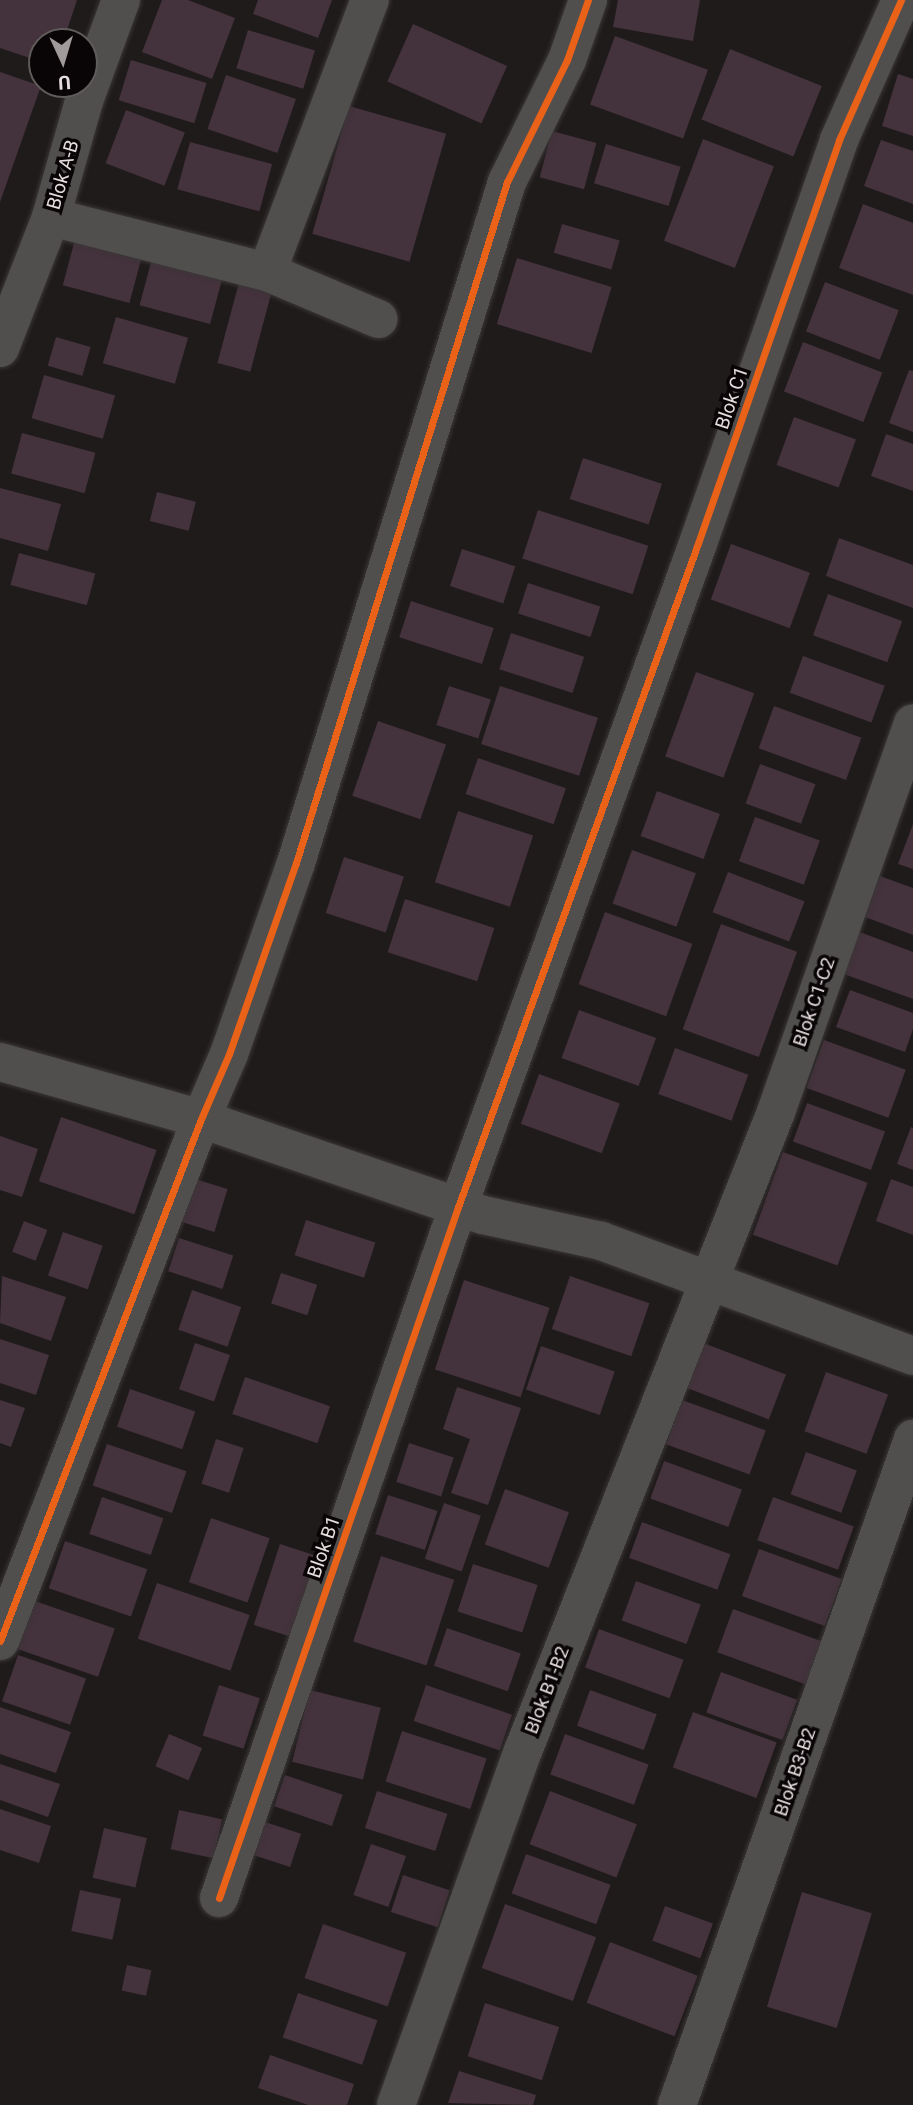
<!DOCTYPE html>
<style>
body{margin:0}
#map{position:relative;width:913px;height:2105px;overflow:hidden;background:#201b1b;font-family:Roboto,sans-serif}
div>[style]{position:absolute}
.building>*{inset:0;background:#44323c;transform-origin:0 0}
.roads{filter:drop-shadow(0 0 2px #3b3737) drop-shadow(0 0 2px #3b3737)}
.street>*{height:38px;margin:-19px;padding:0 19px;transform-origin:19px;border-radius:19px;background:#514e4e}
.cycleway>*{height:7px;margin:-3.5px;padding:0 3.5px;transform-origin:3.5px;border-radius:3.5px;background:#ea6118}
span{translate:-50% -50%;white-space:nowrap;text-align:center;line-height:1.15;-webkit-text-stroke:7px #090506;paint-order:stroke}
.street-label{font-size:19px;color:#e6dede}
.north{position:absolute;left:28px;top:28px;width:70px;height:70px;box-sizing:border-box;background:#090506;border:2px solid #615c5c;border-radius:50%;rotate:176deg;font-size:19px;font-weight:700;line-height:28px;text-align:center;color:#e6dede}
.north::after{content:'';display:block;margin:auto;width:24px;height:32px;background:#a19a9a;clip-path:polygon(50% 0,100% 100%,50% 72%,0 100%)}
</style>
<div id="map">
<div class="building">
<i style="clip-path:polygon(0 0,77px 0,63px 42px,42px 42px,42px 62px,0 48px)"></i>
<i style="clip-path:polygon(162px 0,188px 0,235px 18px,212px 79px,142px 52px)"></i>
<i style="clip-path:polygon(258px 0,332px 0,318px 38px,253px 14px)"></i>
<i style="clip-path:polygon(618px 0,700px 0,693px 41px,613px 27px)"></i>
<i style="left:413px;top:24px;width:103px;height:63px;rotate:24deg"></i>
<i style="left:248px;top:30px;width:70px;height:40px;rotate:17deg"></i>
<i style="left:615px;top:36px;width:99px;height:73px;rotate:20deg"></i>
<i style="left:730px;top:49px;width:99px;height:76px;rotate:22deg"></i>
<i style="left:131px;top:60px;width:79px;height:42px;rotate:17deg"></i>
<i style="clip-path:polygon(0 72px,41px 86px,0 202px)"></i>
<i style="clip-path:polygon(898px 74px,913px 79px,913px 136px,882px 126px)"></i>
<i style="left:226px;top:75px;width:74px;height:57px;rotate:19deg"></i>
<i style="left:349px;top:106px;width:101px;height:133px;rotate:16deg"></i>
<i style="left:126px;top:110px;width:63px;height:57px;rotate:21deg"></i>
<i style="left:552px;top:131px;width:46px;height:48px;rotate:15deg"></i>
<i style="left:703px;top:139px;width:76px;height:109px;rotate:21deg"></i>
<i style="clip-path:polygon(881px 140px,913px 151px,913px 204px,864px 186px)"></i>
<i style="left:190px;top:142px;width:85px;height:49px;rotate:15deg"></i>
<i style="left:606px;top:144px;width:78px;height:41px;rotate:17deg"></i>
<i style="clip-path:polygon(863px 204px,913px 223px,913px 295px,839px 268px)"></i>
<i style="left:562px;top:224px;width:60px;height:30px;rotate:16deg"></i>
<i style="left:77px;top:232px;width:69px;height:55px;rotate:15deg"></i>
<i style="left:153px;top:255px;width:73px;height:52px;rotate:15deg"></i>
<i style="left:517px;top:258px;width:99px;height:69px;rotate:17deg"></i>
<i style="left:241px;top:275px;width:34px;height:91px;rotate:15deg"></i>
<i style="left:825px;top:282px;width:79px;height:53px;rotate:21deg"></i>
<i style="left:116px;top:317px;width:75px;height:48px;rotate:16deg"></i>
<i style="left:56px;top:337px;width:36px;height:30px;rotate:16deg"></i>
<i style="left:803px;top:342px;width:85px;height:53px;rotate:21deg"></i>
<i style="clip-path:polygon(909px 370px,913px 371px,913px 432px,889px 423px)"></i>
<i style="left:44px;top:375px;width:74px;height:45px;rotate:16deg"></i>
<i style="left:794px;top:417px;width:66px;height:51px;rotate:20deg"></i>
<i style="left:22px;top:433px;width:76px;height:42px;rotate:15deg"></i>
<i style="clip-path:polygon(886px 434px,913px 444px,913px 491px,871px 476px)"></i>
<i style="left:583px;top:458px;width:83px;height:43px;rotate:18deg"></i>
<i style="clip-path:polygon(0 488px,61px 504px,48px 551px,0 538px)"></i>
<i style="left:157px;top:492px;width:40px;height:30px;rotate:14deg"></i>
<i style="left:538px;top:510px;width:116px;height:51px;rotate:18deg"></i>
<i style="clip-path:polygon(839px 538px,913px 565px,913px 608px,826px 576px)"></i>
<i style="left:731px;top:544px;width:84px;height:59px;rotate:20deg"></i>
<i style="left:462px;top:549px;width:56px;height:39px;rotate:18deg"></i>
<i style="left:19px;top:553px;width:79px;height:33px;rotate:15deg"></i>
<i style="left:528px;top:583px;width:76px;height:32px;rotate:18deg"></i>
<i style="left:828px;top:594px;width:79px;height:44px;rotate:20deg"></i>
<i style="left:411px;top:601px;width:87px;height:38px;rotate:18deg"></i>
<i style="left:511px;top:633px;width:77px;height:38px;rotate:18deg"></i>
<i style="left:803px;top:656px;width:87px;height:39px;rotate:20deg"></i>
<i style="left:696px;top:672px;width:62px;height:90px;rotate:20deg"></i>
<i style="left:449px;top:686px;width:44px;height:41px;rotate:18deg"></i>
<i style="left:500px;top:686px;width:103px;height:61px;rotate:18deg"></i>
<i style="left:774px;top:706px;width:93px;height:45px;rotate:20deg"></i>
<i style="left:378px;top:721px;width:72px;height:79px;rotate:19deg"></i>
<i style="left:478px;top:758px;width:93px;height:38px;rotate:19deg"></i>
<i style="left:760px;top:764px;width:59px;height:42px;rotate:20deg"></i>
<i style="left:657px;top:791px;width:67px;height:48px;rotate:20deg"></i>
<i style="left:458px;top:811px;width:79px;height:75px;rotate:18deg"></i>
<i style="left:755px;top:817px;width:69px;height:47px;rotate:20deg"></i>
<i style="clip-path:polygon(913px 824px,913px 869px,898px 864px)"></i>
<i style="left:632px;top:850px;width:68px;height:57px;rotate:20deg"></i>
<i style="left:344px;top:857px;width:63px;height:59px;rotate:18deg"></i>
<i style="left:728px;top:872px;width:82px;height:43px;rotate:21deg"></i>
<i style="clip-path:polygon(880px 876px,913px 888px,913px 935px,865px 917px)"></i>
<i style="left:405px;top:899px;width:94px;height:56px;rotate:18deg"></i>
<i style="left:605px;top:912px;width:93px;height:77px;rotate:20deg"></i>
<i style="left:721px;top:924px;width:81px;height:112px;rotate:20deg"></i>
<i style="clip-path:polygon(857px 931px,913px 952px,913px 999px,841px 973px)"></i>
<i style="clip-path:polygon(850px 990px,913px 1013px,913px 1029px,905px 1052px,836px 1027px)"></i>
<i style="left:579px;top:1010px;width:82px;height:51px;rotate:20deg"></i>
<i style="left:824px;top:1040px;width:87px;height:51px;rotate:20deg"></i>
<i style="left:675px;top:1048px;width:78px;height:49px;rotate:20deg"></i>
<i style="left:539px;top:1074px;width:86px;height:53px;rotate:20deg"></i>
<i style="left:807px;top:1103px;width:83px;height:41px;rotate:20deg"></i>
<i style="left:61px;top:1117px;width:101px;height:68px;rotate:19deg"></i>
<i style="clip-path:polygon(911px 1127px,913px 1128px,913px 1170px,897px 1164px)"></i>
<i style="clip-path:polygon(0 1136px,38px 1149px,22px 1197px,0 1190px)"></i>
<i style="left:783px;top:1152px;width:90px;height:88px;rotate:20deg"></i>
<i style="left:195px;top:1179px;width:34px;height:45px;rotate:17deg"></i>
<i style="clip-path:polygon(891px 1179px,913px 1187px,913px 1235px,876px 1221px)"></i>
<i style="left:306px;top:1220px;width:73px;height:37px;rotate:18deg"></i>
<i style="left:24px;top:1221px;width:25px;height:33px;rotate:21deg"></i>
<i style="left:63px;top:1232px;width:42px;height:46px;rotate:19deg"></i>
<i style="left:179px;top:1238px;width:57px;height:35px;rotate:18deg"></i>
<i style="left:281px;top:1273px;width:38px;height:32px;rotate:18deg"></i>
<i style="clip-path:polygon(2px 1276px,66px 1297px,51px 1341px,0 1323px)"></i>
<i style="left:570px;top:1276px;width:84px;height:56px;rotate:19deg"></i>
<i style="left:464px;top:1280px;width:90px;height:94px;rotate:18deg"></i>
<i style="left:192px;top:1290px;width:52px;height:42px;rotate:19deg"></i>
<i style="clip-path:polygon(0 1339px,49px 1355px,36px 1395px,0 1383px)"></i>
<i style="left:701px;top:1342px;width:91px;height:48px;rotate:21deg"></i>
<i style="left:195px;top:1343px;width:37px;height:49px;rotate:19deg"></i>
<i style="left:541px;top:1346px;width:78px;height:46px;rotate:19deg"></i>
<i style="left:826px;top:1372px;width:66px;height:63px;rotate:20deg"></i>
<i style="left:245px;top:1377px;width:90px;height:39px;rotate:19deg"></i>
<i style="clip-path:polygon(457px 1387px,521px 1408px,488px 1505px,451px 1493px,470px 1439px,443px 1429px)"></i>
<i style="left:130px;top:1389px;width:69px;height:40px;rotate:19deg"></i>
<i style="clip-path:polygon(0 1400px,25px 1408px,11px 1447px,0 1443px)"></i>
<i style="left:682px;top:1400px;width:89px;height:47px;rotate:20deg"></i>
<i style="left:216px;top:1439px;width:29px;height:47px;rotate:18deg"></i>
<i style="left:409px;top:1443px;width:47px;height:41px;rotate:18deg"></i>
<i style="left:107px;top:1444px;width:84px;height:44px;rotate:19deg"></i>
<i style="left:806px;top:1452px;width:54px;height:45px;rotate:20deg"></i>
<i style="left:664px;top:1461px;width:83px;height:40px;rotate:20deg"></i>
<i style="left:505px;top:1489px;width:68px;height:59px;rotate:20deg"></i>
<i style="left:388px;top:1495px;width:52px;height:41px;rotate:18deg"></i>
<i style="left:102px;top:1497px;width:65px;height:39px;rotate:19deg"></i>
<i style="left:773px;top:1497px;width:86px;height:46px;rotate:20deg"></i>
<i style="left:444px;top:1503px;width:39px;height:59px;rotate:19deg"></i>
<i style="left:211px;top:1518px;width:62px;height:68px;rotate:19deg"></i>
<i style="left:642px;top:1522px;width:94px;height:38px;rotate:20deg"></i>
<i style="left:65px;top:1541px;width:87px;height:50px;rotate:19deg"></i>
<i style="left:280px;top:1544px;width:47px;height:85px;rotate:18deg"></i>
<i style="left:759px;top:1549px;width:88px;height:50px;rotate:20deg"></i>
<i style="left:381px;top:1556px;width:77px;height:90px;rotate:18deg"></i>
<i style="left:473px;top:1564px;width:68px;height:50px;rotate:18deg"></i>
<i style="left:636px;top:1581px;width:69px;height:42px;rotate:20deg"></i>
<i style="left:157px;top:1583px;width:98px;height:59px;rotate:19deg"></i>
<i style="left:23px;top:1597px;width:97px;height:51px;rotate:19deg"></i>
<i style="left:733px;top:1609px;width:98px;height:46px;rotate:20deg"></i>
<i style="left:447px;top:1628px;width:78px;height:40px;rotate:19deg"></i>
<i style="left:599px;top:1629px;width:90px;height:41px;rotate:20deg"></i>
<i style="left:18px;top:1655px;width:72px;height:49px;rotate:19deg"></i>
<i style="left:721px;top:1672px;width:81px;height:43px;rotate:20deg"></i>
<i style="left:219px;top:1685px;width:43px;height:53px;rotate:18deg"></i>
<i style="left:426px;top:1685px;width:91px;height:38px;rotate:19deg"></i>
<i style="left:310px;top:1690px;width:73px;height:74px;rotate:14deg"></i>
<i style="left:590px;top:1690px;width:71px;height:38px;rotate:20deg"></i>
<i style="clip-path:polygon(0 1707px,71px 1732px,56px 1773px,0 1754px)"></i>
<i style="left:693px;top:1712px;width:89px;height:59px;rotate:20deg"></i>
<i style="left:402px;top:1731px;width:89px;height:53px;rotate:18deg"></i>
<i style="left:169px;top:1734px;width:36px;height:35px;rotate:23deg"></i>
<i style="left:565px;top:1734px;width:89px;height:43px;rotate:20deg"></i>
<i style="clip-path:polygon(0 1764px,60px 1784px,48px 1817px,0 1800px)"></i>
<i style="left:285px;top:1775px;width:61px;height:33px;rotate:19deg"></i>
<i style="left:377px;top:1791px;width:74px;height:39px;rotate:18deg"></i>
<i style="left:550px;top:1791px;width:93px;height:57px;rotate:21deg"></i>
<i style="clip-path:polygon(0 1809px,51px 1826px,39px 1863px,0 1850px)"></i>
<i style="left:179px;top:1810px;width:44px;height:40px;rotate:12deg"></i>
<i style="left:262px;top:1821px;width:41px;height:35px;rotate:18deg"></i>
<i style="left:104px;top:1828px;width:44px;height:51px;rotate:13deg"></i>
<i style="left:371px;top:1844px;width:37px;height:54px;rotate:19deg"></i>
<i style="left:526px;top:1854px;width:90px;height:42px;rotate:20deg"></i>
<i style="left:403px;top:1875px;width:49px;height:39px;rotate:18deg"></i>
<i style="left:80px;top:1890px;width:42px;height:42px;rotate:12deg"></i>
<i style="left:802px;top:1892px;width:73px;height:120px;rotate:17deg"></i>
<i style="left:505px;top:1904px;width:97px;height:68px;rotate:20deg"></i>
<i style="left:665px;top:1906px;width:51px;height:37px;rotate:20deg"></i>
<i style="left:323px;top:1924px;width:88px;height:57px;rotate:19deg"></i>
<i style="left:610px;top:1942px;width:94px;height:65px;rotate:21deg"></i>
<i style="left:127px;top:1965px;width:25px;height:26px;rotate:12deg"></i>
<i style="left:298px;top:1993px;width:84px;height:47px;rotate:19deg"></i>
<i style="left:485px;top:2003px;width:78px;height:56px;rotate:18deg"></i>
<i style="clip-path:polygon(270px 2055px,354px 2084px,347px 2105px,308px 2105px,258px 2088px)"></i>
<i style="clip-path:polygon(459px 2071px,536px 2095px,533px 2105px,448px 2103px)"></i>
</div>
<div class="roads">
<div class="street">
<i style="left:51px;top:217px;width:223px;rotate:14.3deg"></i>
<i style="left:267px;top:272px;width:291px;rotate:-69.3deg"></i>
<i style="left:267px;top:272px;width:121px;rotate:22.9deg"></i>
<i style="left:0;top:348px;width:141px;rotate:-68.7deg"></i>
<i style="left:51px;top:217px;width:121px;rotate:-74.1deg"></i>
<i style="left:84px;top:101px;width:108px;rotate:-69.9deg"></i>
<i style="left:0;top:1062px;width:209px;rotate:15.8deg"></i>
<i style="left:201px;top:1119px;width:298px;rotate:18.8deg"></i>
<i style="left:483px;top:1215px;width:121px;rotate:12.4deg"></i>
<i style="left:601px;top:1241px;width:333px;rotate:20.2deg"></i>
<i style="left:0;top:1641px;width:559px;rotate:-68.94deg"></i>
<i style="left:201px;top:1119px;width:71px;rotate:-66.7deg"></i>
<i style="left:229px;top:1054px;width:202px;rotate:-70.7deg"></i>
<i style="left:296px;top:863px;width:713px;rotate:-72.79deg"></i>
<i style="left:507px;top:182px;width:136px;rotate:-63.8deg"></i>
<i style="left:567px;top:60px;width:64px;rotate:-70.7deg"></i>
<i style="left:219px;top:1898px;width:731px;rotate:-70.92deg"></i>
<i style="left:458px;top:1207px;width:703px;rotate:-70.12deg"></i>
<i style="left:697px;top:546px;width:430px;rotate:-70.7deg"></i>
<i style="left:839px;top:140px;width:153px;rotate:-66.1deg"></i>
<i style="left:396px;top:2105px;width:376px;rotate:-70.3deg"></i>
<i style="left:523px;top:1751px;width:687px;rotate:-68.4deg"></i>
<i style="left:776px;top:1112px;width:412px;rotate:-70.6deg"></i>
<i style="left:677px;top:2105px;width:707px;rotate:-70.49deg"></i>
</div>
</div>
<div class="cycleway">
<i style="left:0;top:1641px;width:559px;rotate:-68.94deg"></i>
<i style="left:201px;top:1119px;width:71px;rotate:-66.7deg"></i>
<i style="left:229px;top:1054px;width:202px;rotate:-70.7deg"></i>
<i style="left:296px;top:863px;width:713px;rotate:-72.79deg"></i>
<i style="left:507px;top:182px;width:136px;rotate:-63.8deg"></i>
<i style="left:567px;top:60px;width:64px;rotate:-70.7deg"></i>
<i style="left:219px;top:1898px;width:731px;rotate:-70.92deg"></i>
<i style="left:458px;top:1207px;width:703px;rotate:-70.12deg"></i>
<i style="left:697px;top:546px;width:430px;rotate:-70.7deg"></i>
<i style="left:839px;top:140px;width:153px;rotate:-66.1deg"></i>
</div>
<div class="street-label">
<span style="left:63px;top:175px;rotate:-74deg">Blok A-B</span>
<span style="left:732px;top:398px;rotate:-71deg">Blok C1</span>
<span style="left:814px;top:1002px;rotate:-71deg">Blok C1-C2</span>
<span style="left:324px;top:1547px;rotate:-71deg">Blok B1</span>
<span style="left:547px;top:1690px;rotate:-69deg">Blok B1-B2</span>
<span style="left:795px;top:1772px;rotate:-71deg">Blok B3-B2</span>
</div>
<div class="north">U</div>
</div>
